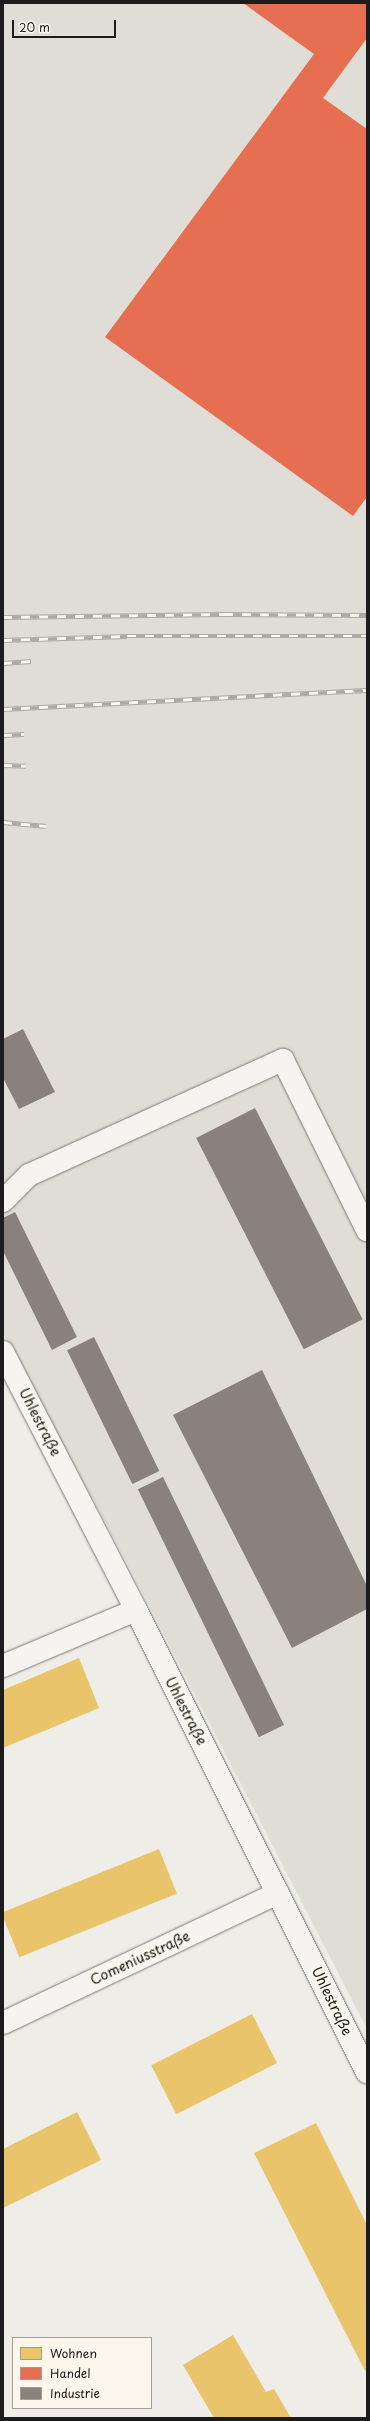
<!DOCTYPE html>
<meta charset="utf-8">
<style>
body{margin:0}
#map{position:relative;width:370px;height:2421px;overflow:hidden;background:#eeede8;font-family:"Playpen Sans",sans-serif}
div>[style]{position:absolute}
.built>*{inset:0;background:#dfddd6}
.homes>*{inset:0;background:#e9c46a;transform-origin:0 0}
.shops>*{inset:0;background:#e76f51}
.industry>*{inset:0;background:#8a817c;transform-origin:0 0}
.roads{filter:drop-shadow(0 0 1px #7a7a78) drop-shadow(0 0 1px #7a7a78)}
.minor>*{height:22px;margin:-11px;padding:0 11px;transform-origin:11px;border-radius:11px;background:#f5f4f0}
.rail>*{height:4.5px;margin-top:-2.25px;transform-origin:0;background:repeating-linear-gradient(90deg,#fbf7ec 0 9px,#abaaa7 0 18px);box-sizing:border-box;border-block:1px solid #abaaa7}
span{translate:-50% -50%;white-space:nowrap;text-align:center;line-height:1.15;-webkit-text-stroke:4px #fbf7ec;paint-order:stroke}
.street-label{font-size:14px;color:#1c1c1c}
.frame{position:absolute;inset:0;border:4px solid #1c1c1c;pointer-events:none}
.legend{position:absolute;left:12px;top:2337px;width:140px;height:72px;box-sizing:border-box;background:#fbf7ec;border:1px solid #a29f99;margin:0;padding:5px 7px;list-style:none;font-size:12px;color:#1c1c1c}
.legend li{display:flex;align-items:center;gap:8px;height:20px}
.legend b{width:20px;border:1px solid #a29f99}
.scale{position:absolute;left:12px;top:20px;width:104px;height:18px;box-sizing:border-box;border:2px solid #1c1c1c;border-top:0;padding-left:5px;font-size:12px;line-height:14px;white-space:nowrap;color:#1c1c1c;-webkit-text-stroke:3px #fbf7ec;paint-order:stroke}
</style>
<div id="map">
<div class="built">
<i style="clip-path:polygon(3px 3px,367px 3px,367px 2029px,126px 1561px,3px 1333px)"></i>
</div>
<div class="homes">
<i style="clip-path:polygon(79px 1658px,99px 1708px,3px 1748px,3px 1690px)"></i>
<i style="left:159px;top:1849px;width:48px;height:170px;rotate:68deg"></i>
<i style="left:252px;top:2014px;width:55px;height:113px;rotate:63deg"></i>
<i style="clip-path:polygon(77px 2112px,101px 2160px,3px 2208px,3px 2149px)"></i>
<i style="clip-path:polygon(316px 2123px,367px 2225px,367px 2370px,365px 2371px,254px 2153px)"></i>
<i style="clip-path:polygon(233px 2335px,266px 2392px,274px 2389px,291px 2418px,214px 2418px,183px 2365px)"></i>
</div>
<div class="shops">
<i style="clip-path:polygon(243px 3px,367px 3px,367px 38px,323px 98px,367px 129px,367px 497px,353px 516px,105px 337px,314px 54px)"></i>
</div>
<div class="industry">
<i style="clip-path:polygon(23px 1029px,55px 1092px,19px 1109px,3px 1078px,3px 1039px)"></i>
<i style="left:255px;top:1108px;width:237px;height:66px;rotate:63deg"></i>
<i style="clip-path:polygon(15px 1212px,77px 1337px,52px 1350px,3px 1251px,3px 1218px)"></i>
<i style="left:94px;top:1337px;width:149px;height:30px;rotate:64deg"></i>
<i style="clip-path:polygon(262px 1370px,367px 1586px,367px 1609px,292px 1648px,173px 1415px)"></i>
<i style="left:163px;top:1477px;width:276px;height:28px;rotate:64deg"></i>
</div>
<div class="roads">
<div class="minor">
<i style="left:3px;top:1201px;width:37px;rotate:-45deg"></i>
<i style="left:29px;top:1175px;width:279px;rotate:-24.4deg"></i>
<i style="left:283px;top:1060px;width:190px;rotate:63.7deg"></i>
<i style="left:3px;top:1352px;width:290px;rotate:62.7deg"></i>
<i style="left:136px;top:1610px;width:517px;rotate:63.43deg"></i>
<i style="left:3px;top:1666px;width:144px;rotate:-22.8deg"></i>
<i style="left:3px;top:2023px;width:304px;rotate:-25.3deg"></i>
</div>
</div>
<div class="rail">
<i style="left:3px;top:617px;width:221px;rotate:-0.8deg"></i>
<i style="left:224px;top:614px;width:143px;rotate:0.4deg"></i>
<i style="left:3px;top:640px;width:124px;rotate:-1.8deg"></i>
<i style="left:127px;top:636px;width:240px"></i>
<i style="left:3px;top:663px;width:28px;rotate:-4deg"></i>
<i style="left:3px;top:709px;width:364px;rotate:-3deg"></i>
<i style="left:3px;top:735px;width:21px;rotate:-3deg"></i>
<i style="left:3px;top:765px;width:23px;rotate:2deg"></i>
<i style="left:3px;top:822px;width:43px;rotate:5.3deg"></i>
</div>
<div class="street-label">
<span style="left:40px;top:1422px;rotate:63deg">Uhlestraße</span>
<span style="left:186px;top:1711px;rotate:63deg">Uhlestraße</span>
<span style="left:140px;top:1958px;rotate:-25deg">Comeniusstraße</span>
<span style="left:332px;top:2001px;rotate:64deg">Uhlestraße</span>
</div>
<div class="frame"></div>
<ul class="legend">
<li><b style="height:11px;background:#e9c46a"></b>Wohnen</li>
<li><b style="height:11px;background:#e76f51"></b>Handel</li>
<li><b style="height:11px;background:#8a817c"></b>Industrie</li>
</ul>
<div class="scale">20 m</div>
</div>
